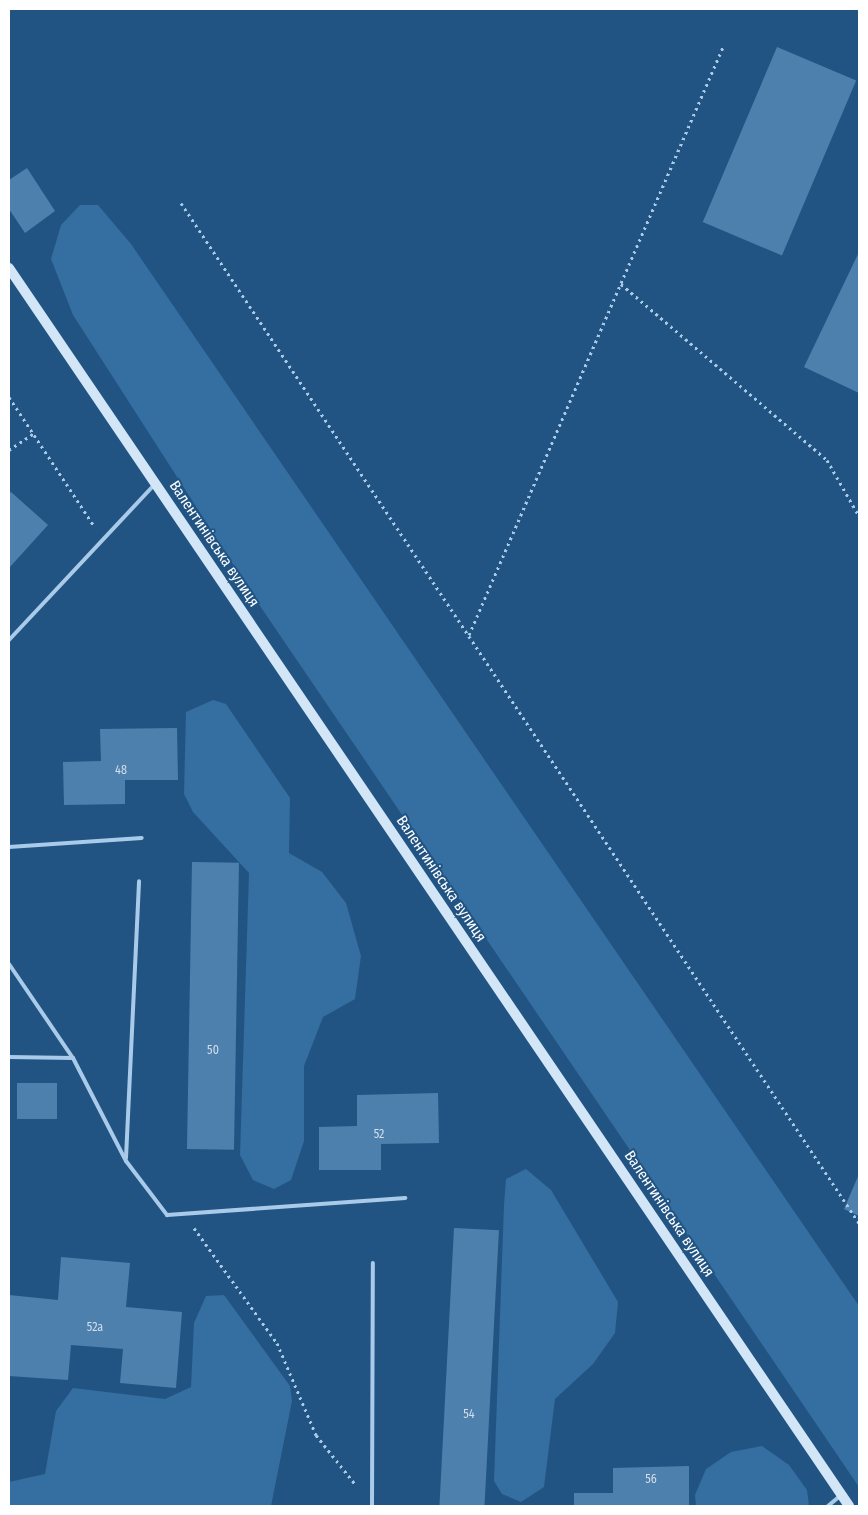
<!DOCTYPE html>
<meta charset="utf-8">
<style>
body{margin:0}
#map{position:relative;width:868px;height:1515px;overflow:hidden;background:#215483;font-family:"Fira Sans Condensed",sans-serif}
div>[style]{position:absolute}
.green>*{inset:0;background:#356ea1}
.building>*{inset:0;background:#4e80ae;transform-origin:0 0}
.path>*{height:3px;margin-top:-1.5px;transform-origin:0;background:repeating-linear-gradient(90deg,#a9cbe9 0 2.5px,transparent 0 6.5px)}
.lane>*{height:4px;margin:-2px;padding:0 2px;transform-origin:2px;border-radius:2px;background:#a9cbe9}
.secondary>*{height:10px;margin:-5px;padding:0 5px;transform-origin:5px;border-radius:5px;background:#d3e6f7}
span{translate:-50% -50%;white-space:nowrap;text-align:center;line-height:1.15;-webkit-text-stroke:4px #215483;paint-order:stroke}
.number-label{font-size:12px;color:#d3dfeb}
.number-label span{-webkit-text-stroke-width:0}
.street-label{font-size:15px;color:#fff}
.frame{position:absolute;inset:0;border:10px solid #fff;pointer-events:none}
</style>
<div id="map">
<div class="green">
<i style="clip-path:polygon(80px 205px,98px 205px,131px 244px,859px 1306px,859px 1487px,258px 603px,73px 315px,51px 259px,61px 225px)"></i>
<i style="clip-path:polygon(213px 700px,226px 704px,290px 798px,289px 853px,322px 872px,346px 903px,361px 956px,355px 999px,323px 1017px,304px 1066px,304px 1141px,291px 1180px,274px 1189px,253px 1180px,240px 1155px,249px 873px,193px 812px,184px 794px,186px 712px)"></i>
<i style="clip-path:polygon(526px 1169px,551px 1190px,618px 1302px,615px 1333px,593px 1364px,555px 1399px,544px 1487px,521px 1502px,502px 1494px,494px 1481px,504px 1205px,506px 1179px)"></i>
<i style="clip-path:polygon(224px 1295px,290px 1386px,292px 1401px,271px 1506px,9px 1506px,9px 1482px,45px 1474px,56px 1411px,73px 1388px,165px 1399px,191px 1387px,194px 1323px,206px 1296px)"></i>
<i style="clip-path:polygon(762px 1446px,789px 1465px,807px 1490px,809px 1506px,696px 1506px,695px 1495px,706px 1469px,731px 1452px)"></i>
</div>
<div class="building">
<i style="left:777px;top:47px;width:86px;height:190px;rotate:23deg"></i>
<i style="clip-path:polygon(27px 168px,55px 211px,25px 233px,9px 209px,9px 180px)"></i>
<i style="clip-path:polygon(859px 252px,859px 393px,804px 367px)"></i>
<i style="clip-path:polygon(11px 492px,48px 525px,9px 568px,9px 494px)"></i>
<i style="clip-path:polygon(177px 728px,178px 780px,125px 780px,125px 804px,64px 805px,63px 762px,101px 761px,100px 729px)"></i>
<i style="left:192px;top:862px;width:47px;height:287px;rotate:1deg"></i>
<i style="left:57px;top:1083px;width:36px;height:40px;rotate:90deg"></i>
<i style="clip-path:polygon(438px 1093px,439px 1143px,381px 1144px,381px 1170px,319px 1170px,319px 1127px,357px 1126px,357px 1095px)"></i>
<i style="clip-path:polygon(859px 1174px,859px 1216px,844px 1209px)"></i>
<i style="left:454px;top:1228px;width:45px;height:278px;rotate:3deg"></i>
<i style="clip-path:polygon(61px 1257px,130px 1263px,126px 1307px,182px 1312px,176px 1388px,120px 1383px,123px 1349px,71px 1345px,68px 1380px,9px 1376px,9px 1295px,58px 1300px)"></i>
<i style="clip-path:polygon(689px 1466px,689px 1506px,574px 1506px,574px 1493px,613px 1493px,613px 1468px)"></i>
</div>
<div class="path">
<i style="left:181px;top:203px;width:1225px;rotate:56.39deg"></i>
<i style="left:621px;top:284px;width:271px;rotate:40.5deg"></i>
<i style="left:827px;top:460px;width:64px;rotate:60.3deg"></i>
<i style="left:9px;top:397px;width:154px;rotate:56.6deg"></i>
<i style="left:9px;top:450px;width:29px;rotate:-34deg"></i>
<i style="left:469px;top:635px;width:641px;rotate:-66.64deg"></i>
<i style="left:194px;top:1228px;width:142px;rotate:54.2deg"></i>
<i style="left:277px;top:1343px;width:100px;rotate:67deg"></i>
<i style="left:316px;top:1435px;width:63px;rotate:51.5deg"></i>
</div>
<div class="lane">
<i style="left:9px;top:640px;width:214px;rotate:-46.9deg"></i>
<i style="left:9px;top:847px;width:133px;rotate:-3.9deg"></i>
<i style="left:9px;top:964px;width:114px;rotate:55.8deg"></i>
<i style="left:73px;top:1058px;width:116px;rotate:62.8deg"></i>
<i style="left:126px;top:1161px;width:68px;rotate:52.8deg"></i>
<i style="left:167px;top:1215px;width:239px;rotate:-4.1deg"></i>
<i style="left:9px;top:1057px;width:64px;rotate:0.9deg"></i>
<i style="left:126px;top:1158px;width:277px;rotate:-87.3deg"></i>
<i style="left:372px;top:1506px;width:243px;rotate:-89.8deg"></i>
<i style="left:828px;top:1506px;width:16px;rotate:-40deg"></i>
</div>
<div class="secondary">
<i style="left:9px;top:268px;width:1496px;rotate:55.84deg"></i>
</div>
<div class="number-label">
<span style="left:121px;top:771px">48</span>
<span style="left:213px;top:1051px">50</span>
<span style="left:379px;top:1135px">52</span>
<span style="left:95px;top:1328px">52а</span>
<span style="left:469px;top:1415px">54</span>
<span style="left:651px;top:1480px">56</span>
</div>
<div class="street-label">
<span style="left:214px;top:544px;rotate:56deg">Валентинівська вулиця</span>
<span style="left:441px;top:879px;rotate:56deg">Валентинівська вулиця</span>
<span style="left:669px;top:1214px;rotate:56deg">Валентинівська вулиця</span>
</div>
<div class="frame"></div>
</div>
